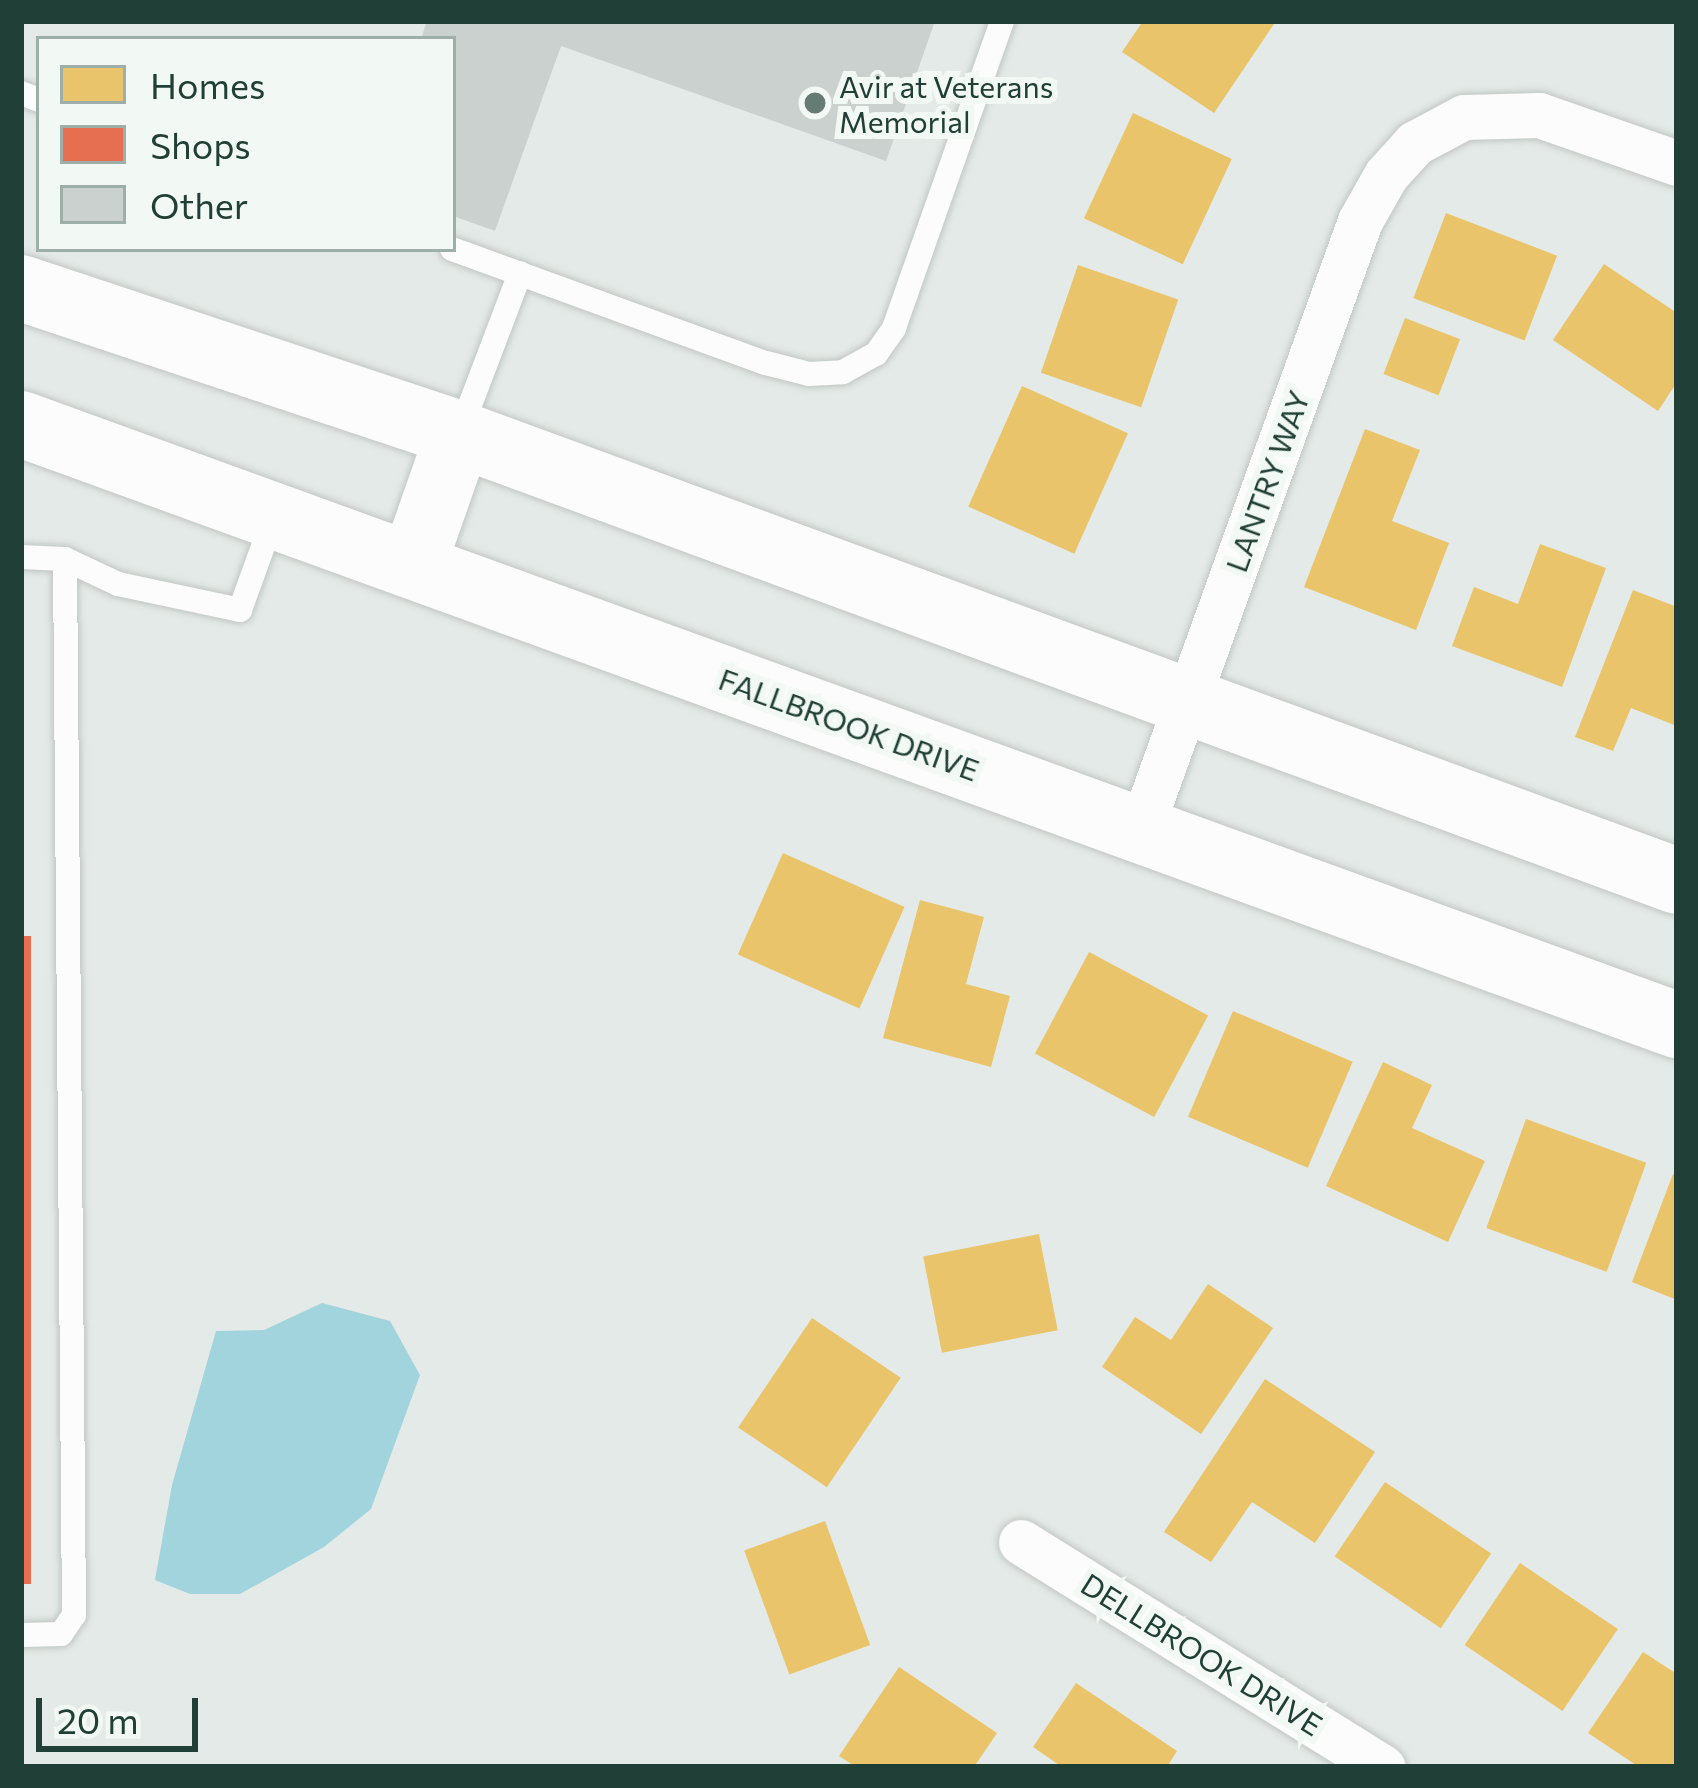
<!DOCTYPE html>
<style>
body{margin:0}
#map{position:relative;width:1698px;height:1788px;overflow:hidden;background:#e4eae7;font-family:Commissioner,sans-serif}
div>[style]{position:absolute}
.water>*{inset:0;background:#a1d4dc}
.homes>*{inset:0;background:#e9c46a;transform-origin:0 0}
.shops>*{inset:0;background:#e76f51;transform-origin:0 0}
.building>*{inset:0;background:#cbd1ce}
.roads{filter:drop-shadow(0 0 3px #c1c7c4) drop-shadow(0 0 3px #c1c7c4)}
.service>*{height:24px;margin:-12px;padding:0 12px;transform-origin:12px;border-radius:12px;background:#fbfcfb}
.minor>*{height:45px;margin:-22.5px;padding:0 22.5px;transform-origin:22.5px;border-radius:22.5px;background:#fbfcfb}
.secondary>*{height:66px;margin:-33px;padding:0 33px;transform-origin:33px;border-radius:33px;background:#fbfcfb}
.dots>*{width:33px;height:33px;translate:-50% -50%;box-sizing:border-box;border:6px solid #f2f9f5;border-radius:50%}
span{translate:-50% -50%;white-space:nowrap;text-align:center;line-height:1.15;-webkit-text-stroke:12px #f2f9f5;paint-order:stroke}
.poi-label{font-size:30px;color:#203f36}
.left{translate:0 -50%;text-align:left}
.street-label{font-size:30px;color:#203f36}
.frame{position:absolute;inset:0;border:24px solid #203f36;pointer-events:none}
.legend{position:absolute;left:36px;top:36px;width:420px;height:216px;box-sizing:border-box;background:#f2f9f5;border:3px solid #9eafa9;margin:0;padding:15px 21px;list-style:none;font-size:36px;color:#203f36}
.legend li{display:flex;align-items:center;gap:24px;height:60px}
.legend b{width:60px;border:3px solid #9eafa9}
.scale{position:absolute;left:36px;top:1698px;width:162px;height:54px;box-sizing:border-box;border:6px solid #203f36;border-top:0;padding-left:15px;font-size:36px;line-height:42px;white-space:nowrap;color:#203f36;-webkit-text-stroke:9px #f2f9f5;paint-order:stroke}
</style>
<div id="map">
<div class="water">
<i style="clip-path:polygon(322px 1303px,390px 1321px,420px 1375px,371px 1509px,324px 1547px,240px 1594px,190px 1594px,155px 1580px,172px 1485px,216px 1331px,264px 1330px)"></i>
</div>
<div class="homes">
<i style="clip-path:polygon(1143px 21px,1276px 21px,1214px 113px,1122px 52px)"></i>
<i style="left:1133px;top:113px;width:109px;height:116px;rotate:25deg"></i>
<i style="left:1446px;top:213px;width:119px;height:91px;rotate:21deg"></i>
<i style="clip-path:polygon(1604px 264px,1677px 313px,1677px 382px,1658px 411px,1553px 340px)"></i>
<i style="left:1078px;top:265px;width:106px;height:114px;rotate:19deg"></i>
<i style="left:1405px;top:318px;width:59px;height:60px;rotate:21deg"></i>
<i style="left:1022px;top:386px;width:116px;height:132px;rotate:24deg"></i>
<i style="clip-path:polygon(1365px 429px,1420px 450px,1392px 521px,1449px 543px,1416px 630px,1304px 587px)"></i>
<i style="clip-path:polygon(1540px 544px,1606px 568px,1562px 687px,1452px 646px,1474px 587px,1518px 604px)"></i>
<i style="clip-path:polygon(1633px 590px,1677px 607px,1677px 726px,1631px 708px,1613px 751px,1575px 737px)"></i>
<i style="left:783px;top:853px;width:133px;height:111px;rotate:24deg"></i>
<i style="clip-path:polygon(920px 900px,984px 917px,966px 984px,1010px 996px,991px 1067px,883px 1038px)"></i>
<i style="left:1089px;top:952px;width:135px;height:115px;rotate:28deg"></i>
<i style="left:1233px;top:1011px;width:130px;height:115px;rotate:23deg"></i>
<i style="clip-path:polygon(1383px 1062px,1432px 1085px,1412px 1128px,1485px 1161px,1448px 1242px,1326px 1186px)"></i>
<i style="left:1526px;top:1119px;width:128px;height:116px;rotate:20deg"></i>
<i style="clip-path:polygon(1673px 1174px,1677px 1176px,1677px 1300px,1632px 1282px)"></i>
<i style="left:1039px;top:1234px;width:98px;height:118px;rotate:79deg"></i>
<i style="clip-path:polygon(1208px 1284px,1273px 1328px,1201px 1434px,1102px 1367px,1135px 1317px,1171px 1340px)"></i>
<i style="left:812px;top:1318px;width:107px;height:132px;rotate:34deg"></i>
<i style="clip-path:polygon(1265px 1379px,1375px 1452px,1315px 1543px,1252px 1502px,1211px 1562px,1164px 1532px)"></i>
<i style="left:1385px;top:1482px;width:128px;height:90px;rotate:34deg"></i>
<i style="left:825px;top:1521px;width:132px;height:86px;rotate:70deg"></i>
<i style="left:1520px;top:1563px;width:118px;height:99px;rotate:34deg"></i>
<i style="clip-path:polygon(1643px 1652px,1677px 1674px,1677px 1767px,1639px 1767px,1588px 1733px)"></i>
<i style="clip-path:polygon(899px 1667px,997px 1733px,974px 1767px,856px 1767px,839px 1756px)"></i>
<i style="clip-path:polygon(1076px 1683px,1177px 1751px,1167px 1767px,1062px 1767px,1033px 1747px)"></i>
</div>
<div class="shops">
<i style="left:21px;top:936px;width:10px;height:648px"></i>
</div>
<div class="building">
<i style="clip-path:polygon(427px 21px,935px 21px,886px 161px,561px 46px,495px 231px,453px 216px,453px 39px,421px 39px)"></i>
</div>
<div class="roads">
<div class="service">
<i style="left:21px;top:93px;width:19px;rotate:21deg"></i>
<i style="left:452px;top:249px;width:334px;rotate:20deg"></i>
<i style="left:766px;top:363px;width:44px;rotate:14.3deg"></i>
<i style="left:809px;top:374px;width:34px;rotate:-3deg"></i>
<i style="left:843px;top:372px;width:38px;rotate:-29deg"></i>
<i style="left:876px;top:354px;width:32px;rotate:-55deg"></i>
<i style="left:894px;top:328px;width:325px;rotate:-70.6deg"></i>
<i style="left:459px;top:434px;width:172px;rotate:-69.2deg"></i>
<i style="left:21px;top:557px;width:44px;rotate:2.6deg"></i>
<i style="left:65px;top:559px;width:59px;rotate:25.3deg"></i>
<i style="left:118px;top:584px;width:125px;rotate:12deg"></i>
<i style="left:240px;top:610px;width:100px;rotate:-70.1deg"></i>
<i style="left:21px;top:1635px;width:40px;rotate:-1.4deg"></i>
<i style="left:61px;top:1634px;width:23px;rotate:-56deg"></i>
<i style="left:74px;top:1615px;width:1056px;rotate:-90.49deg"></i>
</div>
<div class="minor">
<i style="left:1140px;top:831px;width:648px;rotate:-70.17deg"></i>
<i style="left:1360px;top:221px;width:53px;rotate:-60.5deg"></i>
<i style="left:1386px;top:175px;width:43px;rotate:-47.8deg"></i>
<i style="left:1415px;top:143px;width:55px;rotate:-28deg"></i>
<i style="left:1464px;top:117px;width:75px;rotate:-1.5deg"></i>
<i style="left:1539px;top:115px;width:146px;rotate:19.2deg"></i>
<i style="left:1021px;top:1542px;width:426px;rotate:31.9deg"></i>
</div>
<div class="secondary">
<i style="left:21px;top:288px;width:462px;rotate:18.4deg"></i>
<i style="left:459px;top:434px;width:1297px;rotate:20.15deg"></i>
<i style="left:21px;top:424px;width:1762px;rotate:19.95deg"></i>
<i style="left:413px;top:565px;width:139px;rotate:-70.7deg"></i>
</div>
</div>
<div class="dots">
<i style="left:815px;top:103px;background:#657b74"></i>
</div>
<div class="poi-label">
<span class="left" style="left:839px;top:103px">Avir at Veterans<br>Memorial</span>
</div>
<div class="street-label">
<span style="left:1267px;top:481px;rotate:-70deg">LANTRY WAY</span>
<span style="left:849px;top:724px;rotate:20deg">FALLBROOK DRIVE</span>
<span style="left:1202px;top:1654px;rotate:32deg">DELLBROOK DRIVE</span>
</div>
<div class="frame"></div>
<ul class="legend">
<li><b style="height:33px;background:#e9c46a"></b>Homes</li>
<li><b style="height:33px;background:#e76f51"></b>Shops</li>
<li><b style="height:33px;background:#cbd1ce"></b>Other</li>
</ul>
<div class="scale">20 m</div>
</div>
